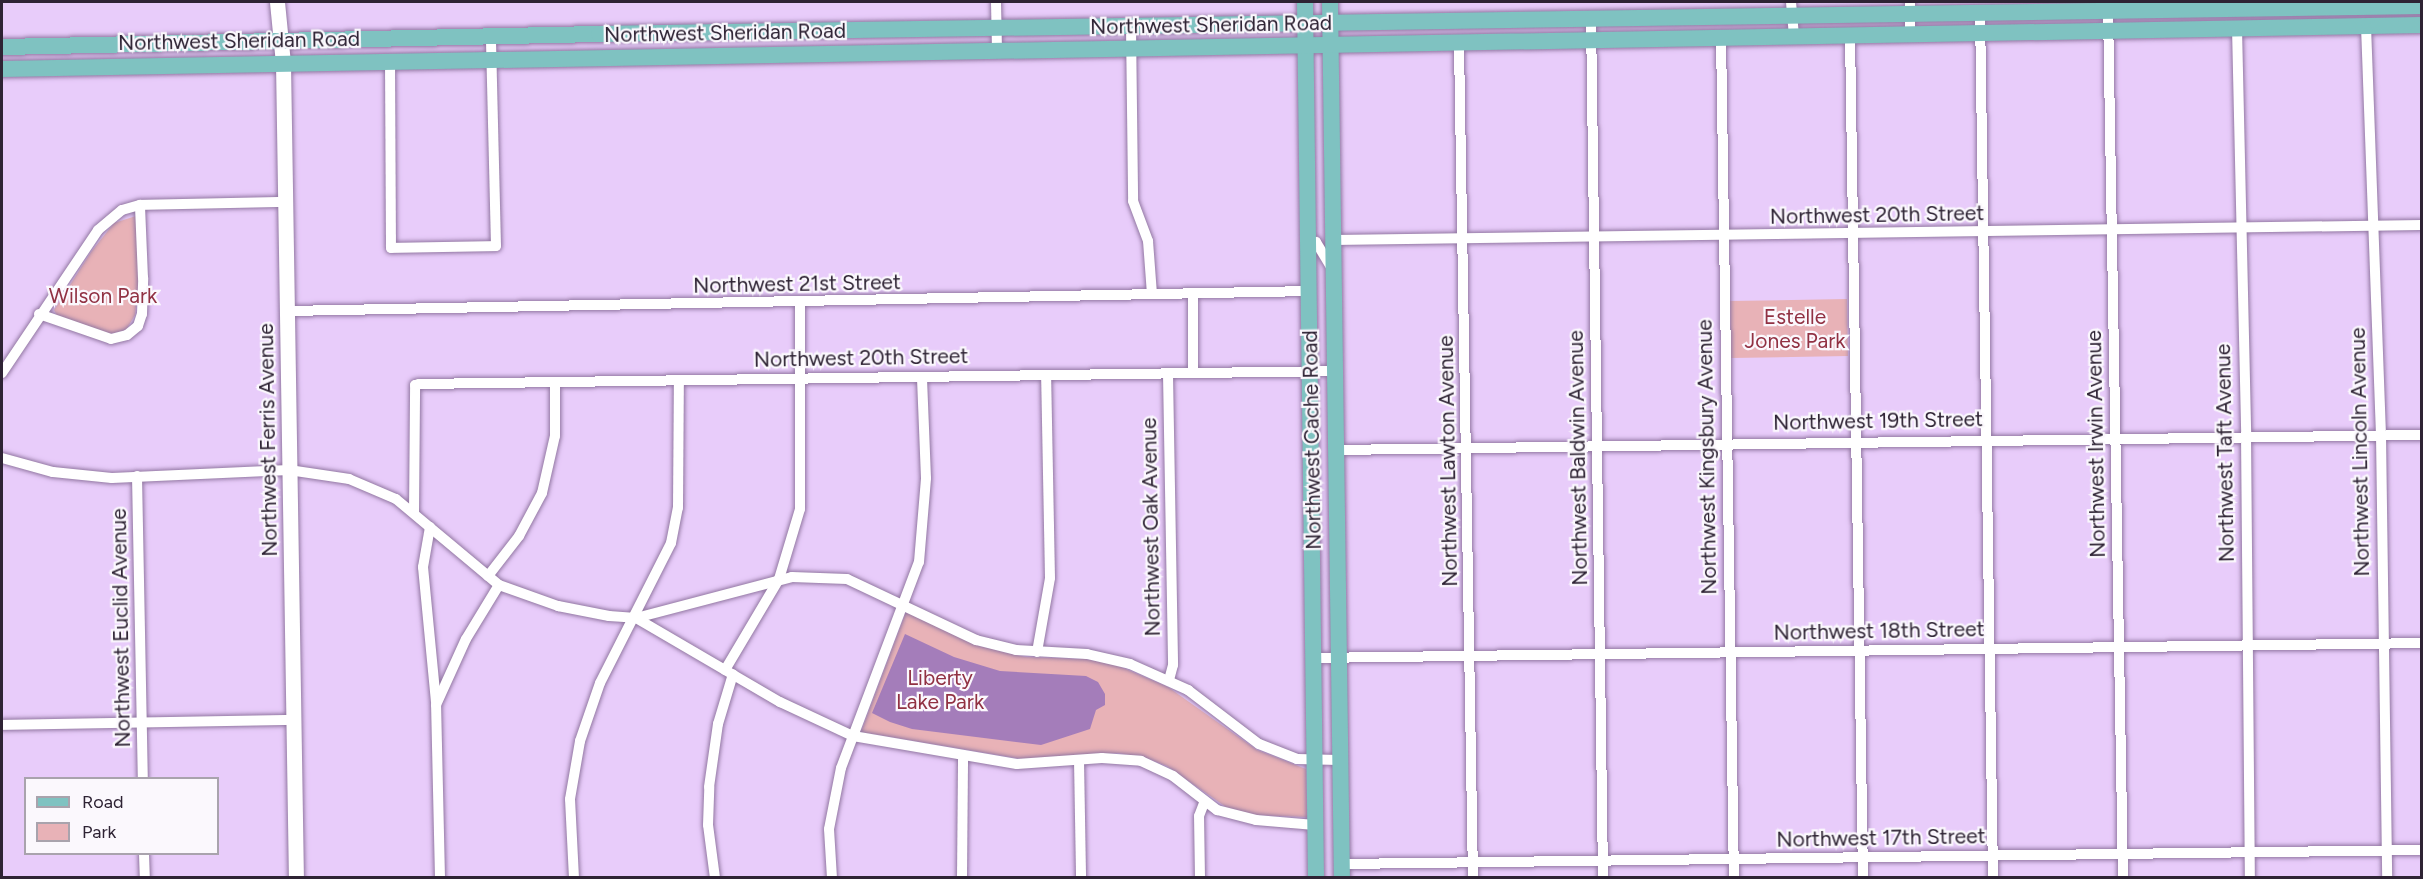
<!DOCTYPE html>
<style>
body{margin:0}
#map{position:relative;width:2423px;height:879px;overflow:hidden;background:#e8ccfa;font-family:Figtree,sans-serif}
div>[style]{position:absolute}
.green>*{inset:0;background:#e8b2b7;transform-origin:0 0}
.water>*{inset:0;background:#a47dba}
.roads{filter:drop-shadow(0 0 2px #9277a2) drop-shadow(0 0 2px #9277a2)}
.street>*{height:10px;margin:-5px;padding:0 5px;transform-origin:5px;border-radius:5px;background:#fff}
.secondary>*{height:15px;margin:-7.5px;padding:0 7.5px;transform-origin:7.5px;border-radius:7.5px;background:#fff}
.primary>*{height:16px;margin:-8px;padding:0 8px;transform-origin:8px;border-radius:8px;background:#7fc2c1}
span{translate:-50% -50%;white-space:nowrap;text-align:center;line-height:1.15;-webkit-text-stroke:4.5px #fbf8fd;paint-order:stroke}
.street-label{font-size:21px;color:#2e2334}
.park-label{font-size:21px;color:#913143}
.frame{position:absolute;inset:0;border:3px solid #2e2334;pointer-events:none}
.legend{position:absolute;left:24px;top:777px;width:195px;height:78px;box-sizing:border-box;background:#fbf8fd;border:2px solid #a9a3ad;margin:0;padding:8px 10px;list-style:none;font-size:18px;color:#2e2334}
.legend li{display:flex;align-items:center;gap:12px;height:30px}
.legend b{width:30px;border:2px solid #a9a3ad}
</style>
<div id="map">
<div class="green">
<i style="clip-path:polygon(136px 216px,139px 279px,135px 315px,126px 330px,110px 334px,57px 316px,54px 310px,91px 252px,114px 223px)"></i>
<i style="left:1847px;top:299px;width:57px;height:117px;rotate:89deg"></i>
<i style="clip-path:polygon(906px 612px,979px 646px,1025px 657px,1085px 659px,1114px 664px,1168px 687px,1257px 750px,1306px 769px,1307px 817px,1248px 815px,1226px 807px,1167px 766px,1146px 758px,1118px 753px,1028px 760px,861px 732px)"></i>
</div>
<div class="water">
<i style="clip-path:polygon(905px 634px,954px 657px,1000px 671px,1086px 676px,1098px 682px,1105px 694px,1105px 705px,1096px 710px,1090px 729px,1041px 745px,912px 729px,890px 722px,872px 713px)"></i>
</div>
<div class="roads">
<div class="street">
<i style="left:996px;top:2px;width:49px;rotate:88.8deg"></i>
<i style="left:1791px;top:2px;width:33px;rotate:85deg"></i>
<i style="left:1910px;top:2px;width:31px;rotate:90deg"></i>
<i style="left:2108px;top:10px;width:868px;rotate:89.01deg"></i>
<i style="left:1980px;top:12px;width:866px;rotate:89.14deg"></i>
<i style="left:1591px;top:17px;width:861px;rotate:89.2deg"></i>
<i style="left:2366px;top:26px;width:409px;rotate:87.9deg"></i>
<i style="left:2381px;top:435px;width:443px;rotate:89.2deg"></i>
<i style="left:1131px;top:27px;width:174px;rotate:89.3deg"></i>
<i style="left:1133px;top:201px;width:43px;rotate:69.4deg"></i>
<i style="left:1148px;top:241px;width:53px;rotate:85.7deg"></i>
<i style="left:2237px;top:28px;width:406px;rotate:88.7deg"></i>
<i style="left:2246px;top:434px;width:444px;rotate:89.5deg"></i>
<i style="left:1850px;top:34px;width:844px;rotate:89.12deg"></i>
<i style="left:1721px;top:36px;width:842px;rotate:89.12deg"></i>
<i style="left:1459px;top:44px;width:834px;rotate:89.04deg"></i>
<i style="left:390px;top:61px;width:187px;rotate:89.7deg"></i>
<i style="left:391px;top:248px;width:105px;rotate:-1.1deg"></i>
<i style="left:496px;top:246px;width:210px;rotate:-91.4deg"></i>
<i style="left:1333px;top:240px;width:1089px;rotate:-0.79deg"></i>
<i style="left:1307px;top:241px;width:9px;rotate:6deg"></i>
<i style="left:1316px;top:242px;width:29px;rotate:59deg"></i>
<i style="left:1193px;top:294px;width:79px;rotate:90deg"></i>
<i style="left:288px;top:311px;width:1019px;rotate:-1.12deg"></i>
<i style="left:39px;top:314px;width:76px;rotate:19.1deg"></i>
<i style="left:111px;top:339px;width:16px;rotate:-14deg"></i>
<i style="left:127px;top:335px;width:14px;rotate:-39deg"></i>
<i style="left:138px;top:326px;width:13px;rotate:-72deg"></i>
<i style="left:142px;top:314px;width:36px;rotate:-88deg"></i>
<i style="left:143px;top:278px;width:73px;rotate:-92.4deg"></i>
<i style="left:2px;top:373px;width:172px;rotate:-56.1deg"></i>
<i style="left:98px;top:230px;width:31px;rotate:-40deg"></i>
<i style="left:122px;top:210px;width:19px;rotate:-16deg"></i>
<i style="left:140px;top:205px;width:145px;rotate:-1.2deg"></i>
<i style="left:1168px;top:374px;width:291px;rotate:89deg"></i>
<i style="left:1173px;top:665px;width:16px;rotate:105deg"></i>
<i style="left:1335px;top:450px;width:1087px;rotate:-0.79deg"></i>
<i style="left:2px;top:458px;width:53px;rotate:15.4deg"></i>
<i style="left:53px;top:472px;width:59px;rotate:5.8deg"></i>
<i style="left:112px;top:478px;width:177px;rotate:-2.6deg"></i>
<i style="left:289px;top:470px;width:61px;rotate:8.5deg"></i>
<i style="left:349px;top:479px;width:51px;rotate:23.1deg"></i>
<i style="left:396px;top:499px;width:134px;rotate:39.9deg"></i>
<i style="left:499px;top:585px;width:63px;rotate:19.6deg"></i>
<i style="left:558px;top:606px;width:52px;rotate:11.1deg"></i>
<i style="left:609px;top:616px;width:27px;rotate:4deg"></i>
<i style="left:636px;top:618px;width:161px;rotate:-14.7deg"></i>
<i style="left:792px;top:577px;width:55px;rotate:2.1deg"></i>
<i style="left:847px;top:579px;width:143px;rotate:25.3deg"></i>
<i style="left:976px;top:640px;width:41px;rotate:14deg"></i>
<i style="left:1016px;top:650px;width:71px;rotate:3.2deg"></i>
<i style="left:1087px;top:654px;width:44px;rotate:13.1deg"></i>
<i style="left:1130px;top:664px;width:64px;rotate:24.1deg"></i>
<i style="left:1188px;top:690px;width:89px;rotate:37.3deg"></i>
<i style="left:1259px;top:744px;width:41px;rotate:21.5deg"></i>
<i style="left:1297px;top:759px;width:42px;rotate:1.4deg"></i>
<i style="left:137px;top:476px;width:302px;rotate:88.9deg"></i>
<i style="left:414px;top:512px;width:127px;rotate:-89.5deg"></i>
<i style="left:415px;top:385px;width:4px;rotate:-14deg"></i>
<i style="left:419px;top:384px;width:915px;rotate:-0.81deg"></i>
<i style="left:430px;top:527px;width:41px;rotate:99.9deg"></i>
<i style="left:423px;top:567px;width:136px;rotate:84.5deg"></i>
<i style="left:488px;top:576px;width:51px;rotate:-52.2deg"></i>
<i style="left:519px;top:536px;width:49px;rotate:-61.9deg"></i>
<i style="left:542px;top:493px;width:58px;rotate:-77.2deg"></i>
<i style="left:555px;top:436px;width:54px;rotate:-90deg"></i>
<i style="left:636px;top:618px;width:167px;rotate:30.3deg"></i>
<i style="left:780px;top:702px;width:81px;rotate:25deg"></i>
<i style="left:853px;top:736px;width:166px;rotate:9.7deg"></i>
<i style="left:1017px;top:764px;width:85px;rotate:-4deg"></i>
<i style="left:1102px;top:758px;width:39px;rotate:4deg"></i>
<i style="left:1141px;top:761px;width:35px;rotate:25deg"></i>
<i style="left:1173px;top:776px;width:56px;rotate:37.7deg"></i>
<i style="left:1217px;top:810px;width:40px;rotate:14.4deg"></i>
<i style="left:1256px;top:820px;width:59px;rotate:4.8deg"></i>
<i style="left:1037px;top:652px;width:75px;rotate:-80deg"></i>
<i style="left:1050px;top:578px;width:203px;rotate:-91.1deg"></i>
<i style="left:1312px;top:658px;width:1110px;rotate:-0.77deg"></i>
<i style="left:725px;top:670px;width:106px;rotate:-59.3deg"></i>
<i style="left:779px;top:579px;width:73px;rotate:-73.3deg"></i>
<i style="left:800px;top:509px;width:205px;rotate:-90deg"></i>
<i style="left:2px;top:725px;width:292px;rotate:-1deg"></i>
<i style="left:1079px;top:760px;width:118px;rotate:89deg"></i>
<i style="left:144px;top:854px;width:24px;rotate:88deg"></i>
<i style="left:1341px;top:864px;width:1081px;rotate:-0.74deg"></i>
<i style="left:440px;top:878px;width:173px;rotate:-91.3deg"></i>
<i style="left:436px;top:705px;width:72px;rotate:-65.6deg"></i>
<i style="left:466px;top:639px;width:63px;rotate:-58.6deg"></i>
<i style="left:574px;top:878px;width:79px;rotate:-92.9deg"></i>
<i style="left:570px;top:799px;width:59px;rotate:-80.2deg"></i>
<i style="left:580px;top:741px;width:61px;rotate:-71deg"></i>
<i style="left:600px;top:683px;width:157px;rotate:-63.1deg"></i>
<i style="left:671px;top:543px;width:36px;rotate:-79deg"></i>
<i style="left:678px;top:508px;width:128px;rotate:-89.6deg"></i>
<i style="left:715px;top:878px;width:53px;rotate:-97.5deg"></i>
<i style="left:708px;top:825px;width:38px;rotate:-88deg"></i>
<i style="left:709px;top:787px;width:64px;rotate:-81.9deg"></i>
<i style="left:718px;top:724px;width:52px;rotate:-73.3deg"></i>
<i style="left:832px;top:878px;width:49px;rotate:-93.5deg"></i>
<i style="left:829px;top:829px;width:62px;rotate:-78.9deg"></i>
<i style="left:841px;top:768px;width:220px;rotate:-69.3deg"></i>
<i style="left:919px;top:562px;width:84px;rotate:-85.2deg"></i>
<i style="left:926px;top:478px;width:101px;rotate:-92.3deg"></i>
<i style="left:962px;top:878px;width:122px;rotate:-89.5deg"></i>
<i style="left:1200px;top:878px;width:62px;rotate:-90.9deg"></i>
<i style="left:1199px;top:816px;width:14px;rotate:-69deg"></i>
</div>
<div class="secondary">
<i style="left:277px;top:2px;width:61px;rotate:84.4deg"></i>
<i style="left:283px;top:63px;width:815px;rotate:89.09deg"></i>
</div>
<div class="primary">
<i style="left:1305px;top:2px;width:876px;rotate:89.28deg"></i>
<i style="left:1330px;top:2px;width:876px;rotate:89.22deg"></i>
<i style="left:2px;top:47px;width:597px;rotate:-1.25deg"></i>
<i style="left:599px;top:34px;width:1823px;rotate:-0.88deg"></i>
<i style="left:2px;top:69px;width:2420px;rotate:-1.04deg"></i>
</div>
</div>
<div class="street-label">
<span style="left:1211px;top:25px;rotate:-1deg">Northwest Sheridan Road</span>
<span style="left:725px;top:33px;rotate:-1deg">Northwest Sheridan Road</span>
<span style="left:239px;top:41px;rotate:-1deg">Northwest Sheridan Road</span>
<span style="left:1877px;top:215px;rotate:-1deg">Northwest 20th Street</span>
<span style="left:797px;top:284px;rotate:-1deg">Northwest 21st Street</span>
<span style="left:861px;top:358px;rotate:-1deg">Northwest 20th Street</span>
<span style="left:1878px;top:421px;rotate:-1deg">Northwest 19th Street</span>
<span style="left:268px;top:440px;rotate:-91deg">Northwest Ferris Avenue</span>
<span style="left:1312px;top:440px;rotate:-91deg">Northwest Cache Road</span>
<span style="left:2096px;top:444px;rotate:-91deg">Northwest Irwin Avenue</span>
<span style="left:2360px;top:452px;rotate:-91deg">Northwest Lincoln Avenue</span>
<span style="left:2225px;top:453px;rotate:-91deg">Northwest Taft Avenue</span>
<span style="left:1707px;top:457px;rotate:-91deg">Northwest Kingsbury Avenue</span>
<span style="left:1578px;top:458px;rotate:-91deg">Northwest Baldwin Avenue</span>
<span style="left:1448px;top:461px;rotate:-91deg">Northwest Lawton Avenue</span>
<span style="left:1151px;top:527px;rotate:-91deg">Northwest Oak Avenue</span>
<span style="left:121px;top:628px;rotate:-91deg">Northwest Euclid Avenue</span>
<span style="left:1879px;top:631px;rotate:-1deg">Northwest 18th Street</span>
<span style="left:1881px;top:838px;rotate:-1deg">Northwest 17th Street</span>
</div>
<div class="park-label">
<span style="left:103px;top:296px">Wilson Park</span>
<span style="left:1795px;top:329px">Estelle<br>Jones Park</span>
<span style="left:940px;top:690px">Liberty<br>Lake Park</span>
</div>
<div class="frame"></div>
<ul class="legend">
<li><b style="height:8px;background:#7fc2c1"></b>Road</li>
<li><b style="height:16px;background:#e8b2b7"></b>Park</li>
</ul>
</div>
